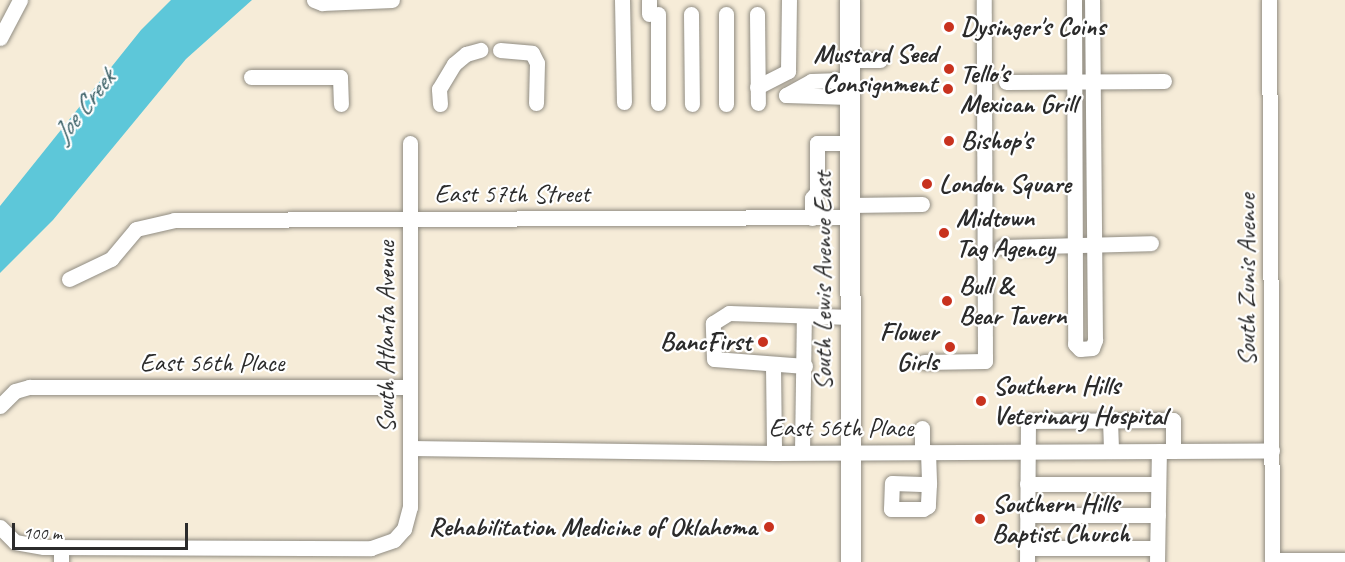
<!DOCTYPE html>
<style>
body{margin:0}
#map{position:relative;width:1345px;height:562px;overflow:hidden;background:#f6ecd8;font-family:Caveat,sans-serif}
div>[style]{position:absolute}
.water>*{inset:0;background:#5dc7d9}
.roads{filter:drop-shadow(0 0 2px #908c82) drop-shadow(0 0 2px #908c82)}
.minor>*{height:15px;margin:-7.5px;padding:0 7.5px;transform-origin:7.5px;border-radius:7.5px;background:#fff}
.major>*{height:20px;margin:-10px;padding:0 10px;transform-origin:10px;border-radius:10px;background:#fff}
.dots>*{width:16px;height:16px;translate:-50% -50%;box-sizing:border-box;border:3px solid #fff;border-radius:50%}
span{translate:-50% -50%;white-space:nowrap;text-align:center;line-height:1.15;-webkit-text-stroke:4.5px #fff;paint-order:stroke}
.poi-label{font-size:26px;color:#2b2b2b;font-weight:700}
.left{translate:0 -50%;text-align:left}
.right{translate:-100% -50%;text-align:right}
.street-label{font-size:26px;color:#2b2b2b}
.water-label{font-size:27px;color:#3c6268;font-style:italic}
.scale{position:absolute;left:12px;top:523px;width:176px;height:27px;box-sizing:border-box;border:3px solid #2b2b2b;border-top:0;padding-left:8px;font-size:18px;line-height:21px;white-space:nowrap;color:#2b2b2b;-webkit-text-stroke:4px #fff;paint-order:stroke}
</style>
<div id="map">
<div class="water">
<i style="clip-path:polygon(171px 0,252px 0,186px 59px,53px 220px,0 273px,0 206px,141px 30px)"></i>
</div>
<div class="roads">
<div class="minor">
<i style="left:314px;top:0;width:9px;rotate:21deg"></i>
<i style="left:322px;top:3px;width:70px;rotate:-2.5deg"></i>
<i style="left:622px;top:0;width:102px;rotate:88.9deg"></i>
<i style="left:649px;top:0;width:14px;rotate:90deg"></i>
<i style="left:1074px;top:0;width:344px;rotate:89.8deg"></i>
<i style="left:1075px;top:344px;width:7px;rotate:45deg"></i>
<i style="left:1080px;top:349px;width:12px;rotate:-5deg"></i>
<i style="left:1092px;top:348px;width:9px;rotate:-69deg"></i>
<i style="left:1095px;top:340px;width:340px;rotate:-90.5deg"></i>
<i style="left:1269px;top:0;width:560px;rotate:89.69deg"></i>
<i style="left:1272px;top:560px;width:73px"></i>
<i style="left:658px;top:14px;width:89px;rotate:90deg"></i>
<i style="left:691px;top:14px;width:90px;rotate:89.4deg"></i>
<i style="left:726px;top:14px;width:90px;rotate:90deg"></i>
<i style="left:757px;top:14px;width:89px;rotate:89.4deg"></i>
<i style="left:0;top:38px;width:43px;rotate:-62.2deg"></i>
<i style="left:500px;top:50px;width:32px;rotate:5deg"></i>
<i style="left:532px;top:53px;width:11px;rotate:63deg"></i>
<i style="left:537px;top:63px;width:40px;rotate:91.4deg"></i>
<i style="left:849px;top:60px;width:31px"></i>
<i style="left:251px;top:77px;width:89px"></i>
<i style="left:340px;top:77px;width:27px;rotate:88deg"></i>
<i style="left:1006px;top:82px;width:158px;rotate:-0.4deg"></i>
<i style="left:757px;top:87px;width:35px;rotate:-27deg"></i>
<i style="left:788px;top:71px;width:71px;rotate:-89.2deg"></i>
<i style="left:786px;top:95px;width:29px;rotate:-29deg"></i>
<i style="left:811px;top:81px;width:38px;rotate:-2deg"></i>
<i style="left:786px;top:95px;width:63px;rotate:1.8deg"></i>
<i style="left:440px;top:104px;width:15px;rotate:-94deg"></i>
<i style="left:439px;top:89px;width:29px;rotate:-59deg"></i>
<i style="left:454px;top:64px;width:16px;rotate:-40deg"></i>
<i style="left:466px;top:54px;width:15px;rotate:-16deg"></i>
<i style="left:850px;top:205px;width:72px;rotate:-0.8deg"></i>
<i style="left:812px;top:218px;width:20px;rotate:-90deg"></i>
<i style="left:812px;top:198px;width:8px;rotate:-50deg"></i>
<i style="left:817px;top:192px;width:49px;rotate:-90deg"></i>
<i style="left:817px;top:143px;width:32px"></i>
<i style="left:1002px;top:247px;width:149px;rotate:-1.5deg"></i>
<i style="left:69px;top:279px;width:47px;rotate:-25.5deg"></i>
<i style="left:111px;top:259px;width:39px;rotate:-50deg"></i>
<i style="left:136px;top:229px;width:39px;rotate:-13deg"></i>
<i style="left:174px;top:220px;width:676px;rotate:-0.25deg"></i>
<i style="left:924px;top:362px;width:61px;rotate:-0.9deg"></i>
<i style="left:985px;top:361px;width:361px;rotate:-90.2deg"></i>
<i style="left:773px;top:366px;width:87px;rotate:89.3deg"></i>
<i style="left:805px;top:366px;width:91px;rotate:-175.6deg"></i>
<i style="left:714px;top:359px;width:36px;rotate:-92deg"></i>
<i style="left:713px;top:323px;width:19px;rotate:-32deg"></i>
<i style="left:729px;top:313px;width:122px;rotate:1.9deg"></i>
<i style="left:0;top:406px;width:21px;rotate:-45deg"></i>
<i style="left:15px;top:391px;width:15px;rotate:-16deg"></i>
<i style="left:29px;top:387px;width:381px"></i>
<i style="left:1110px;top:420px;width:31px;rotate:88deg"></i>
<i style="left:922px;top:428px;width:24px;rotate:90deg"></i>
<i style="left:410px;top:448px;width:364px;rotate:0.8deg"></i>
<i style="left:774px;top:453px;width:498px;rotate:-0.3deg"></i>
<i style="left:802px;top:452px;width:135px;rotate:-89.2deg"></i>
<i style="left:928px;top:452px;width:32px;rotate:88deg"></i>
<i style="left:929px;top:484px;width:22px;rotate:93deg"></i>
<i style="left:928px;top:506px;width:6px;rotate:149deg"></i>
<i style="left:923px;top:509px;width:32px;rotate:180deg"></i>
<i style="left:891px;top:509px;width:26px;rotate:-88deg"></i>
<i style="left:892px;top:483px;width:37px;rotate:2deg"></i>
<i style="left:1027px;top:484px;width:131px"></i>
<i style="left:1027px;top:515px;width:131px"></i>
<i style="left:0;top:527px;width:21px;rotate:45deg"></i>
<i style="left:15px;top:542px;width:29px;rotate:10deg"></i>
<i style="left:44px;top:547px;width:327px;rotate:0.2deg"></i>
<i style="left:371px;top:548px;width:24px;rotate:-19deg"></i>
<i style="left:394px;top:540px;width:15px;rotate:-48deg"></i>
<i style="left:404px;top:529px;width:23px;rotate:-75deg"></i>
<i style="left:410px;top:507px;width:364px;rotate:-90deg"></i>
<i style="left:61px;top:547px;width:15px;rotate:90deg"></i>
<i style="left:1027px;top:548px;width:130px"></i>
<i style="left:1027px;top:562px;width:141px;rotate:-89.6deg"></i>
<i style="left:1028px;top:421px;width:145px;rotate:-0.4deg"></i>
<i style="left:1173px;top:420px;width:31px;rotate:90deg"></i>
<i style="left:1157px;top:562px;width:111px;rotate:-89deg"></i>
</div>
<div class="major">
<i style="left:850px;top:0;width:562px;rotate:89.9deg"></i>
</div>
</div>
<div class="dots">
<i style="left:949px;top:27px;background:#c8321e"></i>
<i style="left:949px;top:69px;background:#c8321e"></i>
<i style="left:948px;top:89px;background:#c8321e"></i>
<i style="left:949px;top:141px;background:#c8321e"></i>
<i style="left:927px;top:184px;background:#c8321e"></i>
<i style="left:944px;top:233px;background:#c8321e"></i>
<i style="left:947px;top:301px;background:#c8321e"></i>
<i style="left:763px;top:342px;background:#c8321e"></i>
<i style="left:950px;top:347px;background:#c8321e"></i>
<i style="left:981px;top:401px;background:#c8321e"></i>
<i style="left:980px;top:519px;background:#c8321e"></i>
<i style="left:769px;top:527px;background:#c8321e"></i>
</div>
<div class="poi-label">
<span class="left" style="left:961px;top:27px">Dysinger's Coins</span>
<span class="right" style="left:937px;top:69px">Mustard Seed<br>Consignment</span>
<span class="left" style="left:960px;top:89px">Tello's<br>Mexican Grill</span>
<span class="left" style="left:961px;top:141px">Bishop's</span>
<span class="left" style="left:939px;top:184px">London Square</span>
<span class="left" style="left:956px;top:233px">Midtown<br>Tag Agency</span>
<span class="left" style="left:959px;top:301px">Bull &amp;<br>Bear Tavern</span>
<span class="right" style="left:938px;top:347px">Flower<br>Girls</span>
<span class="right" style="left:751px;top:342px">BancFirst</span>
<span class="left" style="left:993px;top:401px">Southern Hills<br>Veterinary Hospital</span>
<span class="left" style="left:992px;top:519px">Southern Hills<br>Baptist Church</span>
<span class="right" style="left:757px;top:527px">Rehabilitation Medicine of Oklahoma</span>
</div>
<div class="street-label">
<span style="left:512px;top:194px">East 57th Street</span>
<span style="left:1247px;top:280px;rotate:-90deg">South Zunis Avenue</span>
<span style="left:823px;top:281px;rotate:-90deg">South Lewis Avenue East</span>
<span style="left:386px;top:337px;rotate:-90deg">South Atlanta Avenue</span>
<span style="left:212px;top:363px">East 56th Place</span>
<span style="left:841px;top:428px">East 56th Place</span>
</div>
<div class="water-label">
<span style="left:84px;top:106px;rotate:-52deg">Joe Creek</span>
</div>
<div class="scale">100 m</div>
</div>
